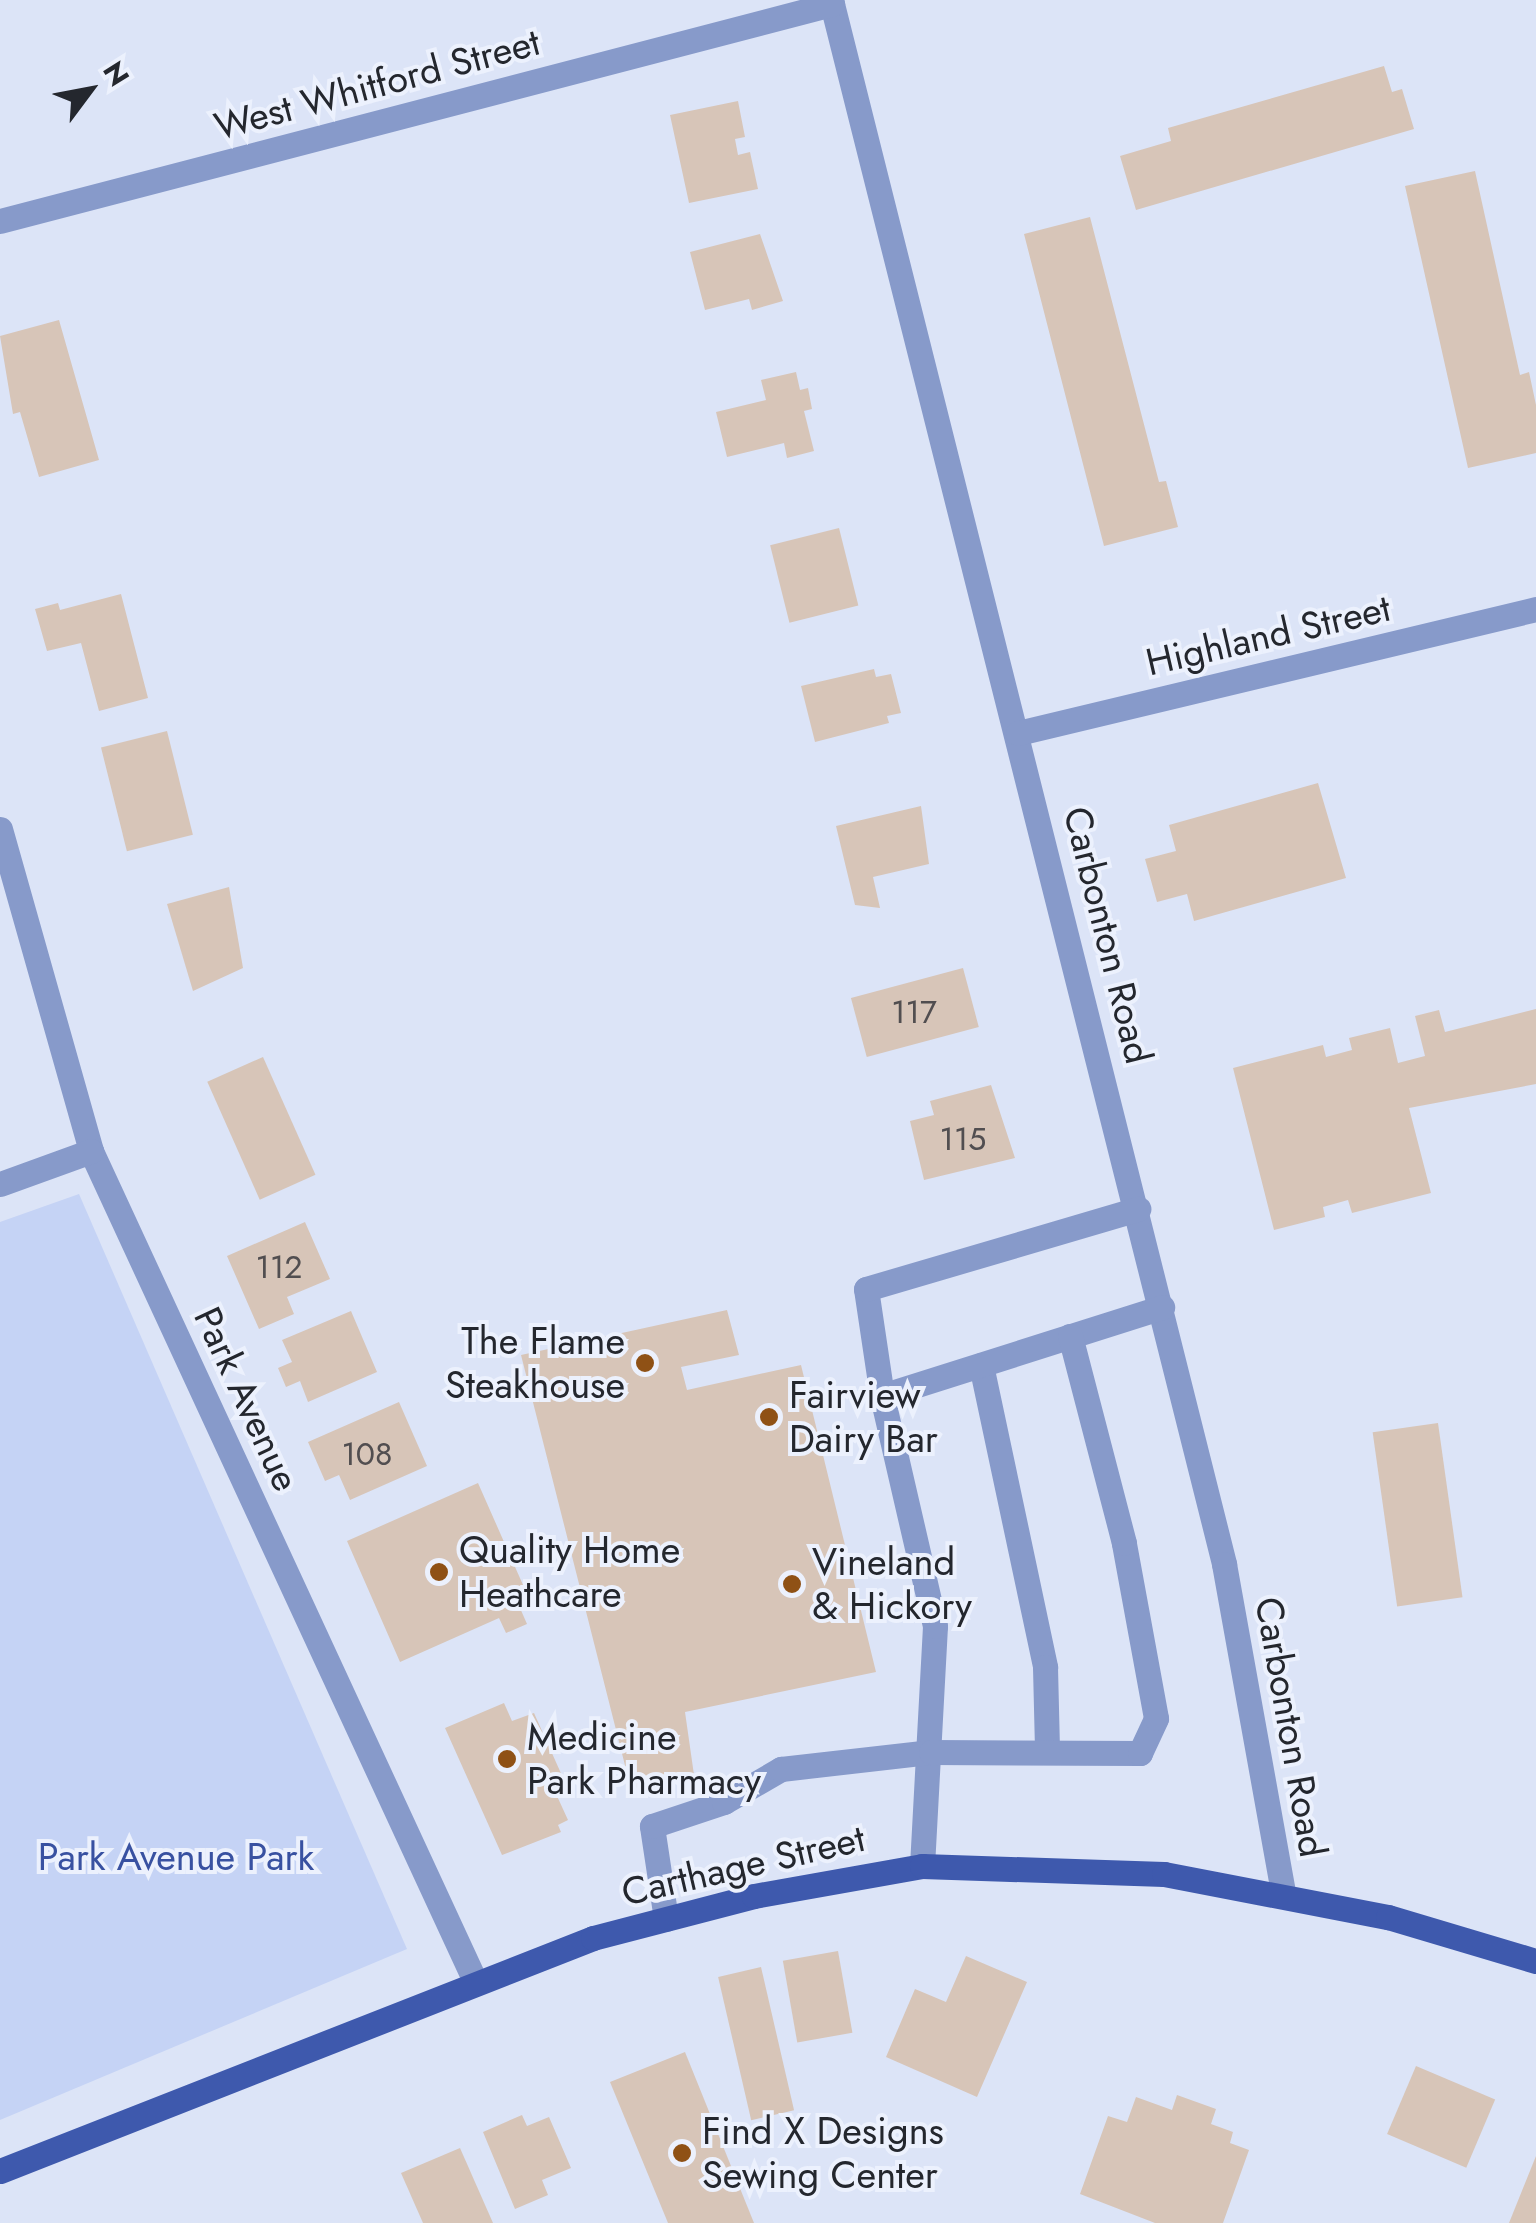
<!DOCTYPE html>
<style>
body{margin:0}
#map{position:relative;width:1536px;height:2223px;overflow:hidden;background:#dce4f7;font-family:Jost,sans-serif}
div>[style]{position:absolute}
.green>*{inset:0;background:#c5d3f5}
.building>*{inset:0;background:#d7c5b8;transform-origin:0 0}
.minor>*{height:25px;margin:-12.5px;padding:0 12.5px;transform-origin:12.5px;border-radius:12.5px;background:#879aca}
.major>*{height:25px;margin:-12.5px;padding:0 12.5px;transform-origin:12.5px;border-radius:12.5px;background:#3e59ad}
.dots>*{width:28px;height:28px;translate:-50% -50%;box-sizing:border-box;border:5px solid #ecf1fd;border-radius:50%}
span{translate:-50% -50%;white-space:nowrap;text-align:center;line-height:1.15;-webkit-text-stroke:8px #ecf1fd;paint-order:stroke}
.number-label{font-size:32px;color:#514e50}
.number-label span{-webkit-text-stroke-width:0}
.street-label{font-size:38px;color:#24272e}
.poi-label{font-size:38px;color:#24272e}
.right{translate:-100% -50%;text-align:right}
.left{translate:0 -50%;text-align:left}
.park-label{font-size:38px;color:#3851a1}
.north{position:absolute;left:40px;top:40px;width:100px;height:100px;-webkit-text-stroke:8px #ecf1fd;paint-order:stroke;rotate:58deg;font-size:28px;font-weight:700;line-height:40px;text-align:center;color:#24272e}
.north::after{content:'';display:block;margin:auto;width:35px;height:45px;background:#24272e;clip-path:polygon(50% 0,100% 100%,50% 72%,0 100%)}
</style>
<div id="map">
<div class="green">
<i style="clip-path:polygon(79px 1194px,407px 1949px,0 2120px,0 1222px)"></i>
</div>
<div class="building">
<i style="clip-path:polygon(1384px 66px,1392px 92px,1402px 89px,1414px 129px,1136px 210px,1120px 156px,1171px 141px,1168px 128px)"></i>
<i style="clip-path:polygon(738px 101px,745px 137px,735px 139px,738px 155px,750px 152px,758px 189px,689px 203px,670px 115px)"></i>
<i style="clip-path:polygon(1475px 171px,1520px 375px,1529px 372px,1536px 405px,1536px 453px,1468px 468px,1405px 186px)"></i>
<i style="clip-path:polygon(1090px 217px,1159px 482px,1166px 481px,1178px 527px,1104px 546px,1024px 234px)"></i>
<i style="clip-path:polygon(760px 234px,783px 301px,752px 310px,749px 299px,705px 310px,690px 252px)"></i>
<i style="clip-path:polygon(59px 320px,99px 460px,39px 477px,20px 412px,13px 414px,0 336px)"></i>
<i style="clip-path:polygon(796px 372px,800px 390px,808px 388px,812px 409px,804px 411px,814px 451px,787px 458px,784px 443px,727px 457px,716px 412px,766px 400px,761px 380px)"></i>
<i style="left:839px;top:528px;width:80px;height:71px;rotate:76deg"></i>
<i style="clip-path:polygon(121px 594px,148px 698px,99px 711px,81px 643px,47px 651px,35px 609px,58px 603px,60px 610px)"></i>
<i style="clip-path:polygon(874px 669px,876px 677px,891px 674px,901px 713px,887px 716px,889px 723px,815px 742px,801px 686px)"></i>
<i style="left:167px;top:731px;width:107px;height:68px;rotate:76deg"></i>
<i style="clip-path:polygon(1318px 783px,1346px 878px,1194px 921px,1187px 894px,1157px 902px,1145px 859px,1176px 851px,1169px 825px)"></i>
<i style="clip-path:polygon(921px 806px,929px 864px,873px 877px,880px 908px,855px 905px,836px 826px)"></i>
<i style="clip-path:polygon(229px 887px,243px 968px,193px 991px,167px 904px)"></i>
<i style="left:963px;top:968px;width:61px;height:116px;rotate:75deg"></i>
<i style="clip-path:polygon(1536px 1009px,1536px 1084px,1409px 1108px,1431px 1193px,1352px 1213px,1348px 1200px,1323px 1207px,1325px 1217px,1274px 1230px,1233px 1068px,1323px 1045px,1326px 1057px,1352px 1050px,1349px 1038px,1390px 1028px,1398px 1063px,1425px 1056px,1415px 1016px,1439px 1010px,1445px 1032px)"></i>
<i style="left:263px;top:1057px;width:129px;height:61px;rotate:66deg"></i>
<i style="clip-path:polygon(991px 1085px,1015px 1158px,924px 1180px,910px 1121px,934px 1115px,930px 1101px)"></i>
<i style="clip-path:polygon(305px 1222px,330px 1279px,287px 1297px,294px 1314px,259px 1329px,227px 1256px)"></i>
<i style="clip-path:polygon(727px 1310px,739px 1355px,681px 1367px,687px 1390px,801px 1365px,876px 1672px,685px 1712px,694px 1775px,631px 1789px,521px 1355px)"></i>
<i style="clip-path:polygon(351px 1311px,377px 1372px,308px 1402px,300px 1381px,286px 1387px,278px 1368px,292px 1362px,282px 1340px)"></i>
<i style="clip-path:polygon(399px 1402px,427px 1466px,350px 1500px,339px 1475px,325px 1481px,308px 1442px)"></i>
<i style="left:1438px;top:1423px;width:176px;height:66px;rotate:82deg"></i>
<i style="clip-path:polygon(478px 1483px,531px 1603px,520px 1608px,527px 1624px,506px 1633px,499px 1618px,400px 1662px,347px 1541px)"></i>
<i style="clip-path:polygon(504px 1703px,512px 1721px,534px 1713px,568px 1789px,557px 1796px,568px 1820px,558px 1825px,561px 1832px,502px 1855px,445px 1728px)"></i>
<i style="left:838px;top:1951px;width:83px;height:56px;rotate:80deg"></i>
<i style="clip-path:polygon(966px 1956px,1027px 1982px,977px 2097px,886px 2057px,915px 1989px,946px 2002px)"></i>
<i style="left:761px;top:1967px;width:147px;height:44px;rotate:77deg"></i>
<i style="clip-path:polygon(685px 2052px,754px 2223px,668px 2223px,610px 2082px)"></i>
<i style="left:1416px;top:2066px;width:86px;height:74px;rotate:23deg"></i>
<i style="clip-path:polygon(1177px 2095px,1216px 2109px,1211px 2124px,1233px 2132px,1230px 2143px,1249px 2150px,1223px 2223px,1155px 2223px,1080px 2194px,1108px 2116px,1127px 2122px,1136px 2097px,1172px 2110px)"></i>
<i style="clip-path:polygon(522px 2115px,527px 2126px,549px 2117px,571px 2168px,542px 2180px,548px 2195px,515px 2209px,483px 2132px)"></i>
<i style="clip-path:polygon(460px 2148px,493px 2223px,423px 2223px,401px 2173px)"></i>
<i style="clip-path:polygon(1536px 2156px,1536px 2223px,1509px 2223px)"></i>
</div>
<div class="minor">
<i style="left:831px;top:0;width:1613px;rotate:75.89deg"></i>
<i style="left:1224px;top:1564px;width:337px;rotate:79.8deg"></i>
<i style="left:0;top:221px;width:860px;rotate:-14.62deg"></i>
<i style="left:1018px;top:733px;width:533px;rotate:-13.46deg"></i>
<i style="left:0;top:829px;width:335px;rotate:74.2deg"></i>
<i style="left:91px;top:1151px;width:917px;rotate:65.17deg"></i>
<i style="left:0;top:1184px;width:97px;rotate:-19.9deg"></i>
<i style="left:981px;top:1365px;width:309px;rotate:78deg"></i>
<i style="left:1045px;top:1667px;width:84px;rotate:88.6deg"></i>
<i style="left:882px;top:1396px;width:294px;rotate:-17.6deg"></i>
<i style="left:922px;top:1866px;width:240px;rotate:-86.9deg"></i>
<i style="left:935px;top:1626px;width:236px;rotate:-103deg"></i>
<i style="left:882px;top:1396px;width:108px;rotate:-98.5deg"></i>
<i style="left:866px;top:1289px;width:284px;rotate:-16.4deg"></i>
<i style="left:666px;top:1919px;width:94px;rotate:-98.6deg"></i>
<i style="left:652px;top:1826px;width:76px;rotate:-18.4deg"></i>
<i style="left:724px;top:1802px;width:66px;rotate:-30.1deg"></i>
<i style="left:781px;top:1769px;width:151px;rotate:-6.5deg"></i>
<i style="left:931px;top:1752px;width:209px;rotate:0.3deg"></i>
<i style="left:1140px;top:1753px;width:38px;rotate:-65deg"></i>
<i style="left:1156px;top:1718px;width:178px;rotate:-100.4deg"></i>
<i style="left:1124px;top:1543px;width:214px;rotate:-104.6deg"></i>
</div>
<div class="major">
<i style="left:0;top:2171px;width:637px;rotate:-21.45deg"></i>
<i style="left:593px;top:1938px;width:166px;rotate:-14.6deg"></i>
<i style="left:754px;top:1896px;width:171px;rotate:-10.1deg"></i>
<i style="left:922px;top:1866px;width:242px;rotate:1.9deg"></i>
<i style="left:1164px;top:1874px;width:228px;rotate:10.9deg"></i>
<i style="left:1388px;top:1917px;width:154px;rotate:16.6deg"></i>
</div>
<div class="dots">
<i style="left:645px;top:1363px;background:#8f5115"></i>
<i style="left:769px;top:1417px;background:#8f5115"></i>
<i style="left:439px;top:1572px;background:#8f5115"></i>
<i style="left:792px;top:1584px;background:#8f5115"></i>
<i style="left:507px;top:1759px;background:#8f5115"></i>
<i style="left:682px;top:2153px;background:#8f5115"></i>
</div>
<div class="number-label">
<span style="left:914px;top:1012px">117</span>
<span style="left:963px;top:1139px">115</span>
<span style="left:279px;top:1267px">112</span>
<span style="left:367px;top:1454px">108</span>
</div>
<div class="street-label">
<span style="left:377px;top:84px;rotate:-15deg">West Whitford Street</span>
<span style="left:1268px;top:635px;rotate:-13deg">Highland Street</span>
<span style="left:1108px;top:935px;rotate:76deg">Carbonton Road</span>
<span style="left:247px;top:1399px;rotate:65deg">Park Avenue</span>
<span style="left:1291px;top:1727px;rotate:80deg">Carbonton Road</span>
<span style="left:743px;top:1865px;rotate:-13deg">Carthage Street</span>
</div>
<div class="poi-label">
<span class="right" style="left:625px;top:1363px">The Flame<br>Steakhouse</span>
<span class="left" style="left:789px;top:1417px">Fairview<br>Dairy Bar</span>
<span class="left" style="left:459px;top:1572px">Quality Home<br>Heathcare</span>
<span class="left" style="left:812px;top:1584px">Vineland<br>&amp; Hickory</span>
<span class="left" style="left:527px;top:1759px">Medicine<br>Park Pharmacy</span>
<span class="left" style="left:702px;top:2153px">Find X Designs<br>Sewing Center</span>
</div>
<div class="park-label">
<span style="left:176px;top:1857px">Park Avenue Park</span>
</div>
<div class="north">N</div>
</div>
